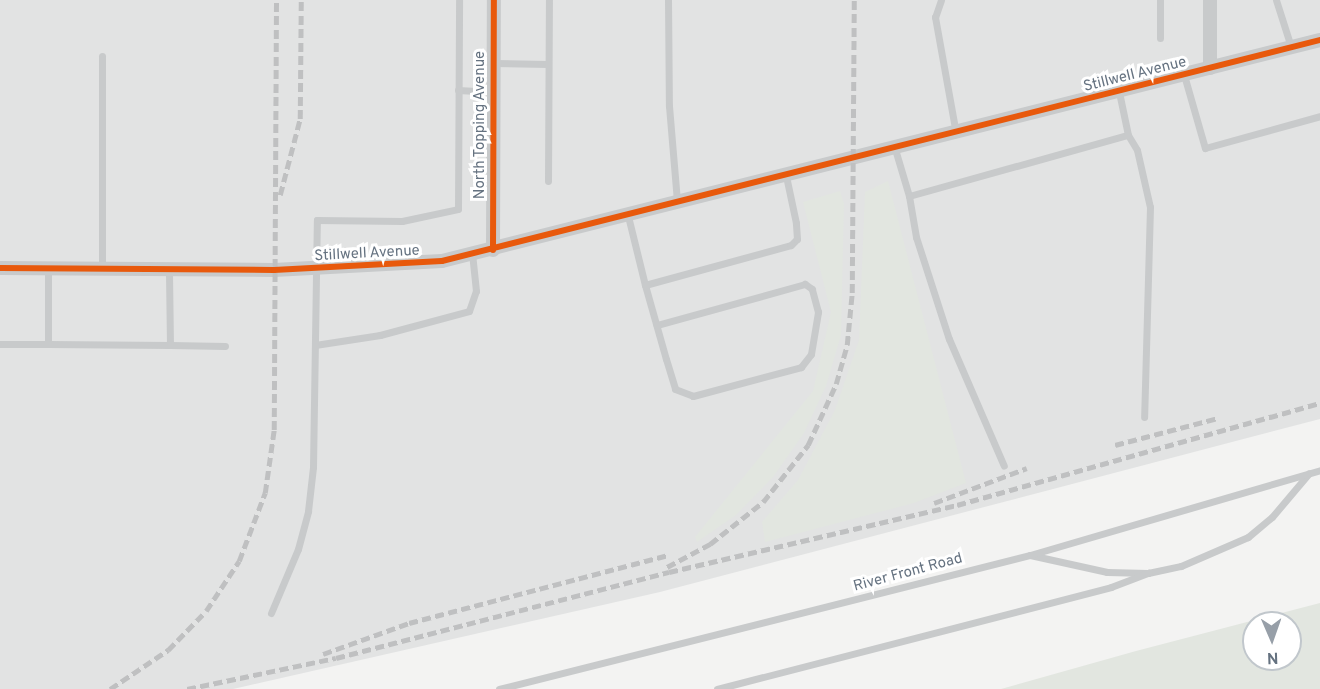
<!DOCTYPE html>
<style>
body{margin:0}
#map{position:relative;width:1320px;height:689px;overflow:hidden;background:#f3f3f2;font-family:Overpass,sans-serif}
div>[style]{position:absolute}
.built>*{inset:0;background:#e2e3e3}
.green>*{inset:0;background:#e2e6e0}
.service>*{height:7px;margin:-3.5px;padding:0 3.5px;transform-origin:3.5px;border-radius:3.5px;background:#c8cacb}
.minor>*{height:14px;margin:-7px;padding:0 7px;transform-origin:7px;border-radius:7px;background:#c8cacb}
.rail>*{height:4.5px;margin-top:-2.25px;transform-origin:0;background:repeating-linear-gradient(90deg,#bfc0c1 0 9px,transparent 0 13.5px)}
.cycleway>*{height:6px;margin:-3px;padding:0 3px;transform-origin:3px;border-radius:3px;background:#e8590c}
span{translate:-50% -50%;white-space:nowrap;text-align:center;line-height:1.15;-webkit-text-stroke:6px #fff;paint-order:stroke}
.street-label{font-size:15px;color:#657280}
.north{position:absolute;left:1242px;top:611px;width:60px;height:60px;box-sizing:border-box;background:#fff;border:2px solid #c1c7cc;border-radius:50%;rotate:178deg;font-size:16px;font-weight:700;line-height:24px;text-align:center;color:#657280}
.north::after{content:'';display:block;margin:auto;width:21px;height:27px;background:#979fa8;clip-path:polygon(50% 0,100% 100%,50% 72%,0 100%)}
</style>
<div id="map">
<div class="built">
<i style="clip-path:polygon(0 0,1320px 0,1320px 419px,660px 592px,233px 689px,0 689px)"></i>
</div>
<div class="green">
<i style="clip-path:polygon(888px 181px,966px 483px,914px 503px,765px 542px,762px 522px,798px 480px,835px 410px,859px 340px,865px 192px)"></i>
<i style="clip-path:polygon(840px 191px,844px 204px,841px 335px,826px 386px,804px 433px,773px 477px,736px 515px,697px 542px,695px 537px,813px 391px,831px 312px,803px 202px)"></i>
<i style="clip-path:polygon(evenodd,1320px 603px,1320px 689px,1001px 689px,1136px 651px,1320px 603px,1254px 623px,1290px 623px,1290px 659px,1254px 659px,1254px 623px)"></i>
</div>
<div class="service">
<i style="left:668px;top:0;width:106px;rotate:89.5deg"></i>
<i style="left:669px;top:106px;width:96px;rotate:85.2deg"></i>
<i style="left:941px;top:0;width:18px;rotate:109deg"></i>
<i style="left:935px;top:17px;width:119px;rotate:79.8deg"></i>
<i style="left:1276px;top:0;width:49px;rotate:72.3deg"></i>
<i style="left:1160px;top:38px;width:38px;rotate:-90deg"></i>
<i style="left:494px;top:63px;width:54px;rotate:1.1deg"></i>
<i style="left:1184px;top:75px;width:76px;rotate:74deg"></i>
<i style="left:1205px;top:148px;width:119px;rotate:-15.5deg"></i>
<i style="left:458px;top:90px;width:36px;rotate:3deg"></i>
<i style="left:1128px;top:135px;width:17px;rotate:59deg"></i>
<i style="left:1137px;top:150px;width:58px;rotate:77.2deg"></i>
<i style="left:1150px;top:207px;width:210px;rotate:91.6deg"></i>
<i style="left:895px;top:149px;width:49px;rotate:73.4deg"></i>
<i style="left:909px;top:196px;width:227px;rotate:-15.6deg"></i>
<i style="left:1128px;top:135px;width:44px;rotate:-101.8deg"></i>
<i style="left:548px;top:181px;width:181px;rotate:-89.7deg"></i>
<i style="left:909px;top:196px;width:42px;rotate:80.3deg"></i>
<i style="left:916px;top:237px;width:107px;rotate:72.1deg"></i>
<i style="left:949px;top:339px;width:138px;rotate:66.6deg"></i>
<i style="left:628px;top:216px;width:71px;rotate:76.2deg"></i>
<i style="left:645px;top:285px;width:151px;rotate:-15.3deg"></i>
<i style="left:791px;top:245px;width:8px;rotate:-45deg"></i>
<i style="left:797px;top:239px;width:16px;rotate:-94deg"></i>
<i style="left:796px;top:223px;width:48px;rotate:-102deg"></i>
<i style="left:48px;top:269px;width:75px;rotate:90deg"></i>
<i style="left:48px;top:344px;width:122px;rotate:0.5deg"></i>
<i style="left:170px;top:345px;width:76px;rotate:-90.8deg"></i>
<i style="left:102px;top:269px;width:213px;rotate:-90deg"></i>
<i style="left:645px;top:285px;width:77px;rotate:74.2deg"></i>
<i style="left:666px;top:359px;width:31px;rotate:73deg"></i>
<i style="left:675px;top:389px;width:19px;rotate:21deg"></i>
<i style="left:693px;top:396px;width:112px;rotate:-15deg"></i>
<i style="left:801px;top:367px;width:16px;rotate:-52deg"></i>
<i style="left:811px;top:354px;width:43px;rotate:-80.5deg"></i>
<i style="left:818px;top:312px;width:24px;rotate:-105deg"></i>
<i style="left:812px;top:289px;width:9px;rotate:-144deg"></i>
<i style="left:805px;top:284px;width:154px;rotate:164.5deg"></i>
<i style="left:0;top:344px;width:48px"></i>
<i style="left:170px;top:345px;width:55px;rotate:1deg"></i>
<i style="left:315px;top:345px;width:66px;rotate:-8.7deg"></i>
<i style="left:380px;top:335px;width:92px;rotate:-15.1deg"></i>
<i style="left:469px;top:311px;width:21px;rotate:-71deg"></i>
<i style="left:476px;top:291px;width:36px;rotate:-96deg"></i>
<i style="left:1030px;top:555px;width:79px;rotate:12.4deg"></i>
<i style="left:1107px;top:572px;width:41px;rotate:1.4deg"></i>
<i style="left:1148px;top:573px;width:34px;rotate:-12deg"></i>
<i style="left:1181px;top:566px;width:73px;rotate:-23.4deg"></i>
<i style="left:1248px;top:537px;width:31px;rotate:-40deg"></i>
<i style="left:1272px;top:517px;width:57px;rotate:-49.9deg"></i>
<i style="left:271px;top:613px;width:69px;rotate:-67.1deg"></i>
<i style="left:298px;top:549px;width:39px;rotate:-75deg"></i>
<i style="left:308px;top:511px;width:44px;rotate:-83.5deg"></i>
<i style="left:313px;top:467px;width:247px;rotate:-89.1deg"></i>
<i style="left:317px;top:220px;width:85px;rotate:0.7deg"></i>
<i style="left:402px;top:221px;width:57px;rotate:-12.1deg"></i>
<i style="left:458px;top:209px;width:209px;rotate:-89.7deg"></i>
<i style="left:499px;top:689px;width:548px;rotate:-14.16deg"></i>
<i style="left:1030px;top:555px;width:302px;rotate:-16.3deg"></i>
<i style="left:717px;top:689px;width:407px;rotate:-14.5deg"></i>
<i style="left:1111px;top:587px;width:40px;rotate:-21deg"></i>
</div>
<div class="minor">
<i style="left:1210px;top:68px;width:68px;rotate:-90deg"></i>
<i style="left:493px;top:250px;width:250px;rotate:-89.8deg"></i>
<i style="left:0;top:268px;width:274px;rotate:0.4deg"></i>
<i style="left:274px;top:270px;width:168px;rotate:-3.1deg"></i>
<i style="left:442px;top:261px;width:905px;rotate:-14.13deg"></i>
</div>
<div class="rail">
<i style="left:280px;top:195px;width:79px;rotate:-75.3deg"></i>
<i style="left:300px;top:119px;width:119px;rotate:-89.5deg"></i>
<i style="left:1115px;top:445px;width:106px;rotate:-14.7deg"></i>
<i style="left:934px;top:503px;width:99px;rotate:-20.6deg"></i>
<i style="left:667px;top:567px;width:49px;rotate:-28.1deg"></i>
<i style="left:710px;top:544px;width:68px;rotate:-38.4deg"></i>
<i style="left:763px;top:502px;width:73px;rotate:-51.7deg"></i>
<i style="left:808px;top:445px;width:67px;rotate:-65.3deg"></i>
<i style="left:836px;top:384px;width:41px;rotate:-74.2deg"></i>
<i style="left:847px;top:345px;width:52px;rotate:-84.5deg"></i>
<i style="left:852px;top:293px;width:293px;rotate:-89.6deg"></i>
<i style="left:323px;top:654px;width:91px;rotate:-19.8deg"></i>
<i style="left:409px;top:623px;width:269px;rotate:-14.7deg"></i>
<i style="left:110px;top:689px;width:70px;rotate:-33.9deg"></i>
<i style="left:168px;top:650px;width:54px;rotate:-45.7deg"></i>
<i style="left:206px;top:611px;width:60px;rotate:-56.6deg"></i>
<i style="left:239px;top:561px;width:73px;rotate:-69.1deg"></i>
<i style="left:265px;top:493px;width:64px;rotate:-81.9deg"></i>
<i style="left:274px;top:430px;width:430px;rotate:-89.7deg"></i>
<i style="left:187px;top:689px;width:152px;rotate:-11.8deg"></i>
<i style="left:336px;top:658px;width:344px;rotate:-14.5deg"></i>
<i style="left:669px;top:572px;width:296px;rotate:-13.1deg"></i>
<i style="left:957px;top:505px;width:377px;rotate:-15.7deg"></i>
</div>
<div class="cycleway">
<i style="left:493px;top:250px;width:250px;rotate:-89.8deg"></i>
<i style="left:0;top:268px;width:274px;rotate:0.4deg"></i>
<i style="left:274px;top:270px;width:168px;rotate:-3.1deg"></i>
<i style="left:442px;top:261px;width:905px;rotate:-14.13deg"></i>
</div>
<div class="street-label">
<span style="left:1135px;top:75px;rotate:-14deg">Stillwell Avenue</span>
<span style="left:481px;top:125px;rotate:-90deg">North Topping Avenue</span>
<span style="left:367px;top:254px;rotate:-3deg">Stillwell Avenue</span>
<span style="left:908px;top:573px;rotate:-15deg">River Front Road</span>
</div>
<div class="north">N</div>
</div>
